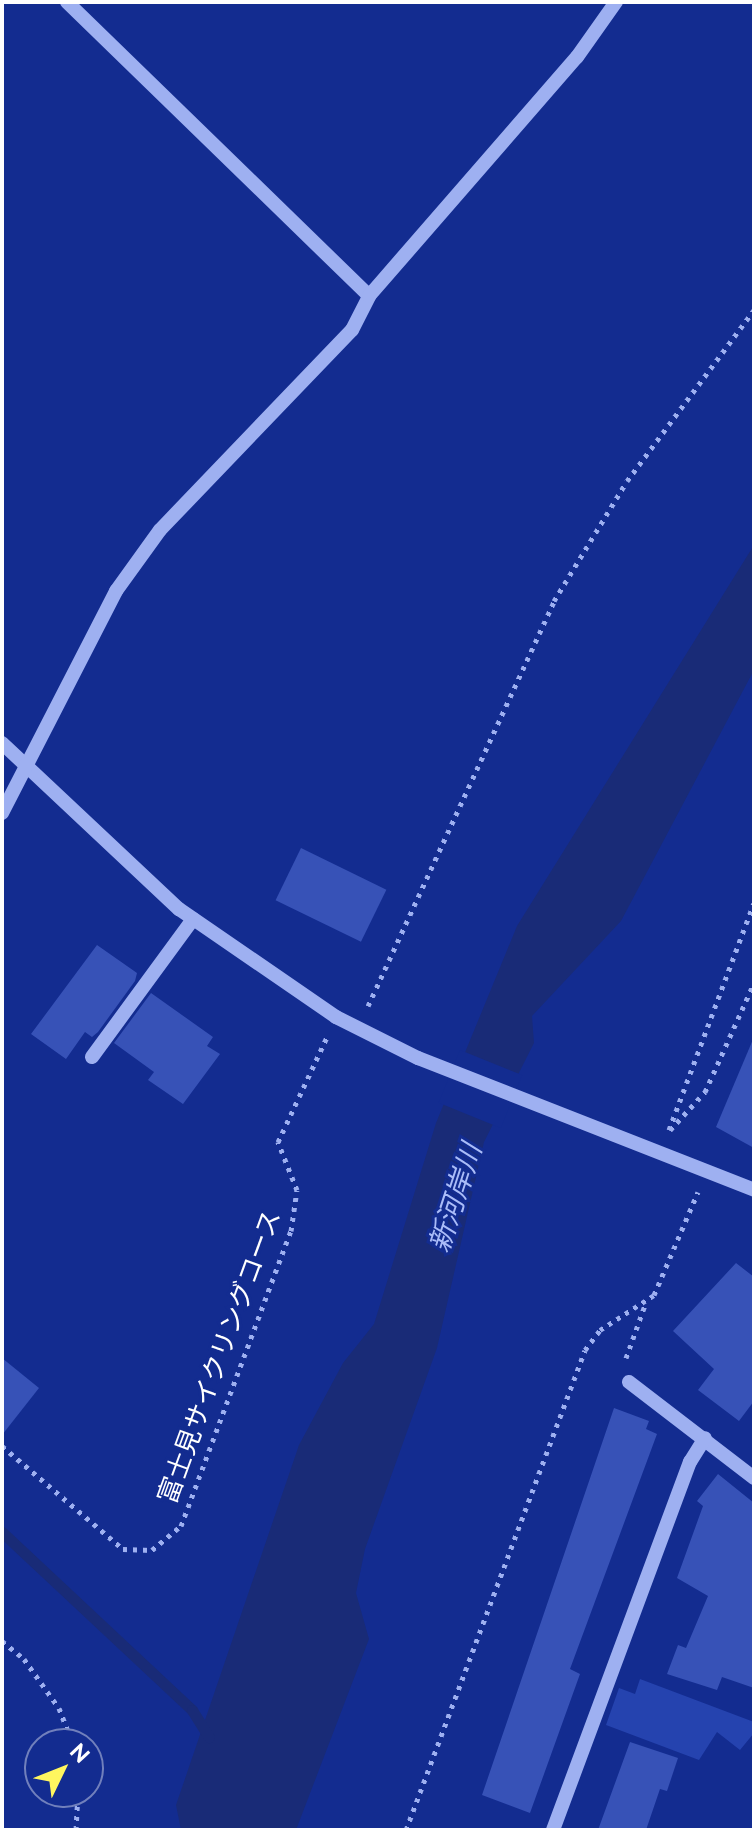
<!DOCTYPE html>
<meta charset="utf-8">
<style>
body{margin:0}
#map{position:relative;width:756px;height:1832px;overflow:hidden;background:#132c90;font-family:Raleway,"Noto Sans JP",sans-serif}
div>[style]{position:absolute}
.green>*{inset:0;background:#2543af}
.water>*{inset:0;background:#192b77}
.pier>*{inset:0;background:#132c90;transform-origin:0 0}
.stream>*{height:11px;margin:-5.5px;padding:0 5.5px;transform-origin:5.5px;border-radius:5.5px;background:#192b77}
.building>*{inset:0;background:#3752b7;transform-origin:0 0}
.path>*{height:5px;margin-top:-2.5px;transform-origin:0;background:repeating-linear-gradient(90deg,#9eb0f1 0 4px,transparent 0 10px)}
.minor>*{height:14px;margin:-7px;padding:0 7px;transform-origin:7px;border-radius:7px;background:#9eb0f1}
span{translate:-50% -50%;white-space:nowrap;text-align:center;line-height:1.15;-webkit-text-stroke:6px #132c90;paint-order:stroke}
.street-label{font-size:26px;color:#fff}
.water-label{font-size:28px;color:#aabcf8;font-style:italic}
.frame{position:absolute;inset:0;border:4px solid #fff;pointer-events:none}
.north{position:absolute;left:24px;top:1728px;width:80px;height:80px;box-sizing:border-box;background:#132c90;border:2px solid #7180bc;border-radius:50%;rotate:47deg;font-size:22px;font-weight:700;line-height:32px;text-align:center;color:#fff}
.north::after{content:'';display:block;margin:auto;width:28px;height:36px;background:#fff65f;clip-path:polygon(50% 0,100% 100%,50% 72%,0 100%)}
</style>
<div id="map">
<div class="green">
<i style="clip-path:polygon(640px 1679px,754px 1722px,754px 1733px,740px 1750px,717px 1732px,699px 1760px,606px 1725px,619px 1688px,635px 1694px)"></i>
</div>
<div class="water">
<i style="clip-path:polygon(754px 545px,754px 670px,621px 921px,532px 1016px,534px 1043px,484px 1142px,437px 1348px,365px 1549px,356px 1593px,369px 1639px,296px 1830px,181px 1830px,176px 1805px,299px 1445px,343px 1363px,374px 1324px,436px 1123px,517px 926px)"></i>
</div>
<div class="pier">
<i style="left:460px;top:1050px;width:67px;height:57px;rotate:22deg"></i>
</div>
<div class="stream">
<i style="left:2px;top:1532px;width:260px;rotate:43.1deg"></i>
<i style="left:192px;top:1710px;width:32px;rotate:58deg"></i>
</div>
<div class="building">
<i style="left:301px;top:848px;width:95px;height:58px;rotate:26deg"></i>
<i style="clip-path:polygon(97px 945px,137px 973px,135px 981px,98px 1032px,92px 1037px,85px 1032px,66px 1059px,31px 1034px)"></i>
<i style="clip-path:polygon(151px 993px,213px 1037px,207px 1046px,220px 1054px,183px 1104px,148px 1080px,154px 1072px,114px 1043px)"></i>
<i style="clip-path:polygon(754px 1037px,754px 1148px,716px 1127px)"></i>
<i style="clip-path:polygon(736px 1263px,754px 1277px,754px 1401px,739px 1421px,698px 1390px,714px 1369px,673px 1331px)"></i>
<i style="clip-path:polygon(2px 1358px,39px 1388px,2px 1435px)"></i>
<i style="clip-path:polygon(614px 1408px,649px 1421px,646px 1429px,657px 1434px,570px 1669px,580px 1674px,530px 1813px,482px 1795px)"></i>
<i style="clip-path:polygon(718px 1474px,754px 1503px,754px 1688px,722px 1677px,717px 1690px,667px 1674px,678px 1645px,686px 1648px,708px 1596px,677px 1578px,703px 1506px,697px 1501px)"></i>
<i style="clip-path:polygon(630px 1742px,678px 1758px,667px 1791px,660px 1789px,646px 1830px,598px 1830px)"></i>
</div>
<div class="path">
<i style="left:368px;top:1006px;width:446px;rotate:-65.3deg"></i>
<i style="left:554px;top:601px;width:140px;rotate:-58.7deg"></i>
<i style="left:627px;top:481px;width:213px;rotate:-53.4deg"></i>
<i style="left:669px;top:1130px;width:242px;rotate:-69.5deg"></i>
<i style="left:670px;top:1130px;width:52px;rotate:-47.4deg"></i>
<i style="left:705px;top:1092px;width:120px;rotate:-65.8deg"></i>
<i style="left:626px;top:1358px;width:56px;rotate:-70.3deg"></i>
<i style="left:2px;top:1446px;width:159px;rotate:40.4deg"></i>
<i style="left:123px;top:1549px;width:29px;rotate:2deg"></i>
<i style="left:152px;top:1550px;width:38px;rotate:-40deg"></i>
<i style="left:181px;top:1526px;width:315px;rotate:-69.6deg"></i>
<i style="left:291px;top:1231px;width:41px;rotate:-81.7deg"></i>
<i style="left:297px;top:1190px;width:52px;rotate:-111.6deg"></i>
<i style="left:278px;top:1142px;width:116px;rotate:-65deg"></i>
<i style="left:2px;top:1641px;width:28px;rotate:39deg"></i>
<i style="left:24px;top:1659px;width:60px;rotate:54.5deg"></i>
<i style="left:59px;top:1708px;width:39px;rotate:69deg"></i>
<i style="left:76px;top:1830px;width:38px;rotate:-87deg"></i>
<i style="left:406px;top:1830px;width:512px;rotate:-69.55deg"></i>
<i style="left:585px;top:1350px;width:25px;rotate:-53deg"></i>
<i style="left:600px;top:1330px;width:64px;rotate:-32.9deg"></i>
<i style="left:654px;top:1295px;width:112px;rotate:-66.9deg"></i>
</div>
<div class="minor">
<i style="left:67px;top:2px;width:421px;rotate:44.2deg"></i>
<i style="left:2px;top:743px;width:243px;rotate:43.2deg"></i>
<i style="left:179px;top:909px;width:191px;rotate:34.5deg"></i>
<i style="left:336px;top:1017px;width:92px;rotate:26.6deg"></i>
<i style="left:418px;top:1058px;width:361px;rotate:21.4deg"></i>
<i style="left:2px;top:813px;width:250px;rotate:-62.8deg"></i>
<i style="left:116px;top:591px;width:75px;rotate:-54.2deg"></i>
<i style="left:160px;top:530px;width:277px;rotate:-46.2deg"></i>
<i style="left:352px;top:330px;width:38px;rotate:-63deg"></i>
<i style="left:369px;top:296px;width:317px;rotate:-49deg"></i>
<i style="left:577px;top:57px;width:67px;rotate:-54.7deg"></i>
<i style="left:92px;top:1057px;width:171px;rotate:-53.8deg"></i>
<i style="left:629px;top:1382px;width:158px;rotate:37.5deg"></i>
<i style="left:553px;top:1830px;width:393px;rotate:-69.6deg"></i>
<i style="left:690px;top:1462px;width:28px;rotate:-58deg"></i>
</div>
<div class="street-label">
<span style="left:220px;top:1357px;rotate:-70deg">富士見サイクリングコース</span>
</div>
<div class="water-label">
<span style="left:456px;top:1198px;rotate:-72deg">新河岸川</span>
</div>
<div class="frame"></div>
<div class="north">N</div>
</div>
